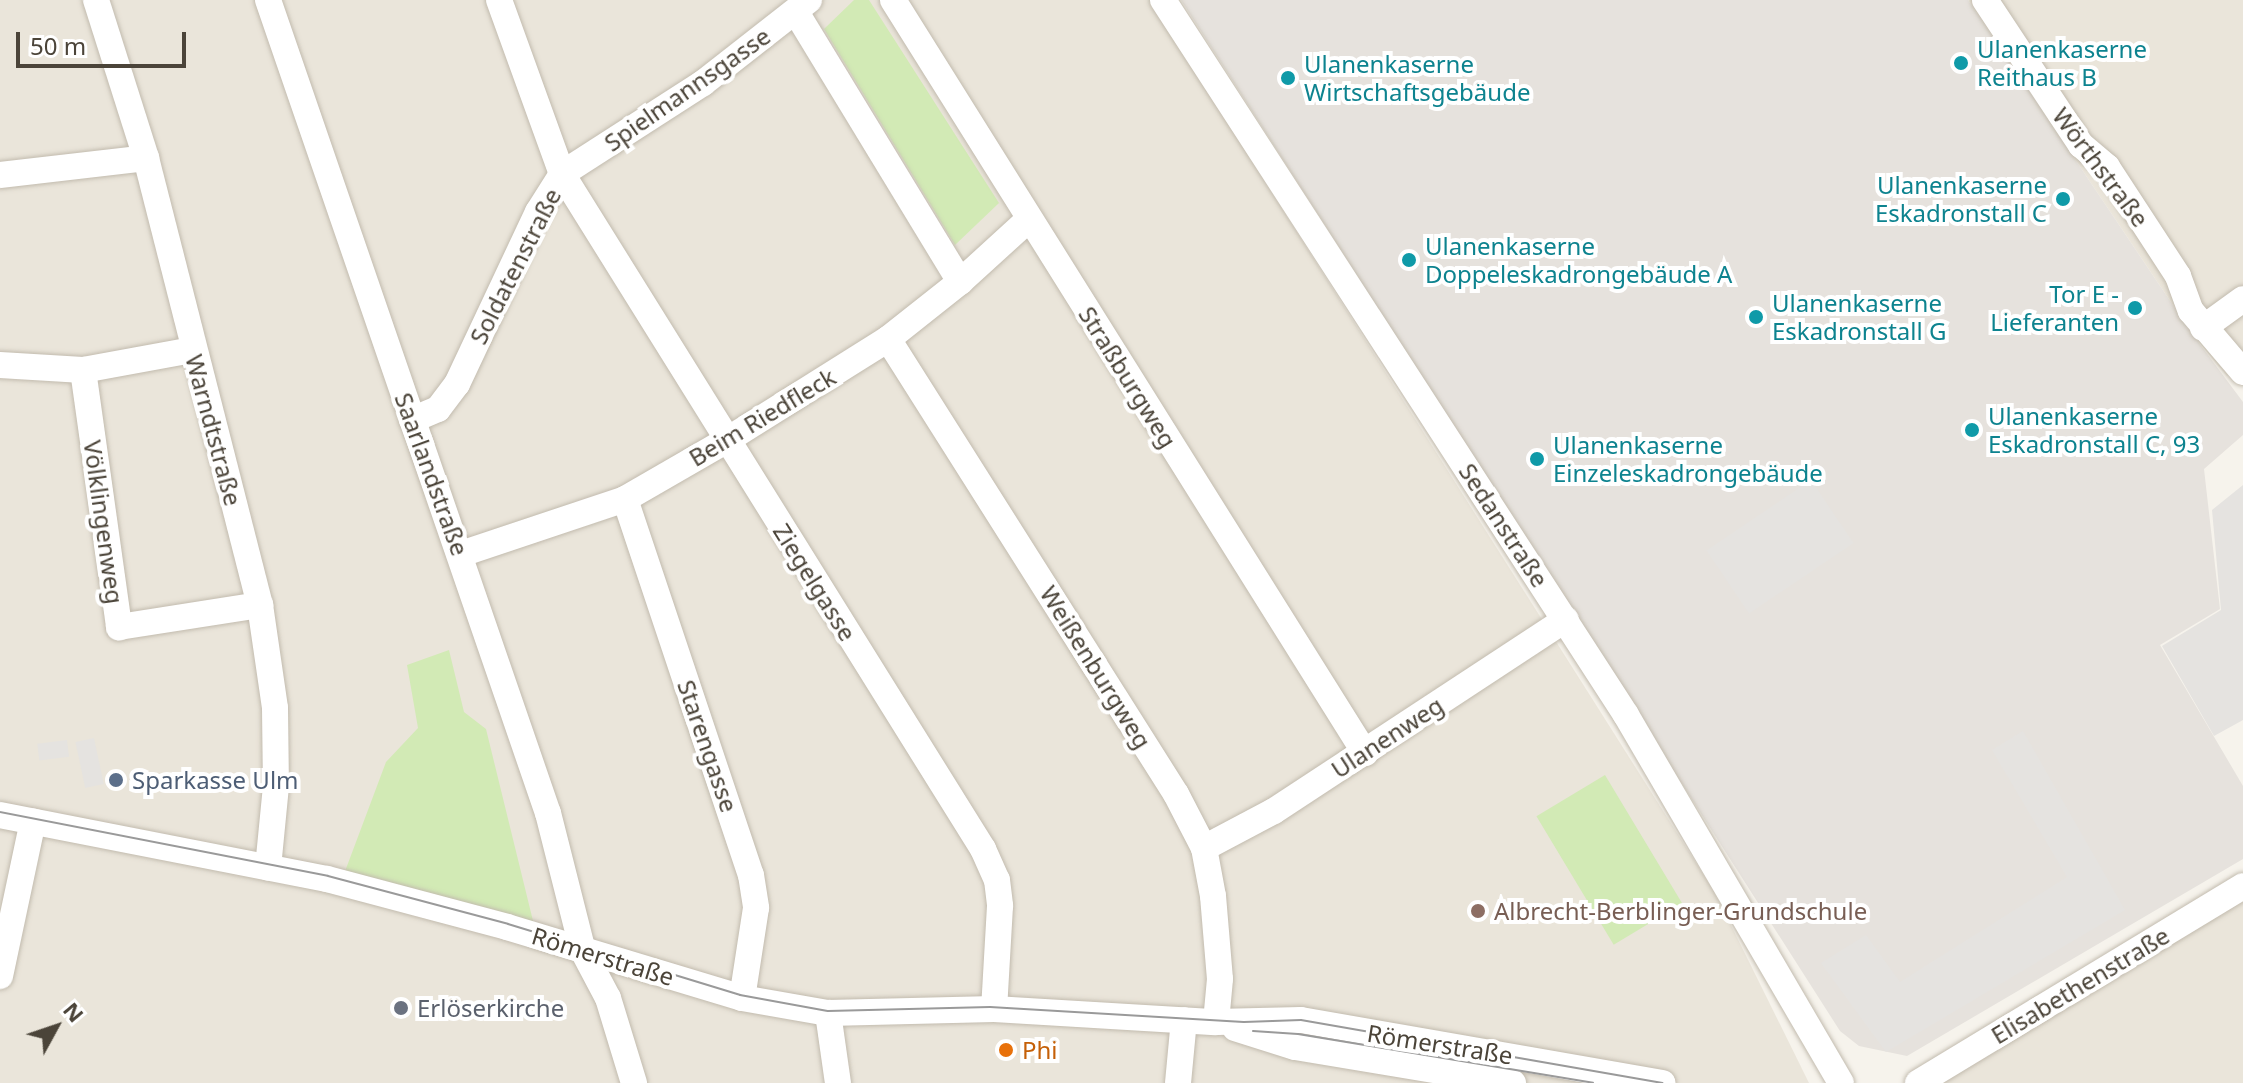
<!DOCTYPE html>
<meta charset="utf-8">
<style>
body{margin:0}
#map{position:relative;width:2243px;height:1083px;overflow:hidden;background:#f6f3ec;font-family:"Noto Sans",sans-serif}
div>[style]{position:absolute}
.residential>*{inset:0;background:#eae5da}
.industrial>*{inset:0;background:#e6e2dd}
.green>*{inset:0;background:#d2eab5;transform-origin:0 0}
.parking>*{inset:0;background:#e5e3e0;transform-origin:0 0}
.roads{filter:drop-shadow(0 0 2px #c2bbae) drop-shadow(0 0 2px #c2bbae)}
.minor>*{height:26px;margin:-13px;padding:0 13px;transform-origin:13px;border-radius:13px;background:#fff}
.tram>*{height:2px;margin:-1px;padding:0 1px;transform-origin:1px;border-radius:1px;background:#9a9a9a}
.dots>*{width:22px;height:22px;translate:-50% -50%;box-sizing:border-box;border:4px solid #fff;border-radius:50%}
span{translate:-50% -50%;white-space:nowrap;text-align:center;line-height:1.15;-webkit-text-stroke:8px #fff;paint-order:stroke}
.culture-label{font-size:24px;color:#0d838f}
.left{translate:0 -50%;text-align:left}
.right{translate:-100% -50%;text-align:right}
.street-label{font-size:24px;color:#4b4439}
.service-label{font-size:24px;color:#4e5e75}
.education-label{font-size:24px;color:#785e54}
.worship-label{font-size:24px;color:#5b616d}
.food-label{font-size:24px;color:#c56008}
.north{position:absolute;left:16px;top:987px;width:80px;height:80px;-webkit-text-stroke:6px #fff;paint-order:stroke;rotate:50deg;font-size:22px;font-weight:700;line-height:32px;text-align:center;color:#4b4439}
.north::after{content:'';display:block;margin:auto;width:28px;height:36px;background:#4b4439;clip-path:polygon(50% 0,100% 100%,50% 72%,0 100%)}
.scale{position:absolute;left:16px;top:32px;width:170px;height:36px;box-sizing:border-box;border:4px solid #4b4439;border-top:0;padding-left:10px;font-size:24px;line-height:28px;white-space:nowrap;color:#4b4439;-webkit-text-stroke:6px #fff;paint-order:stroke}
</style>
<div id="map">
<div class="residential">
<i style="clip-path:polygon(0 0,1150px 0,1715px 893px,1809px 1083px,0 1083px)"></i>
<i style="clip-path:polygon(1968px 0,2243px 0,2243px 370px,2227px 376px,2193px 335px)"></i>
<i style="clip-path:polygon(2243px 901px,2243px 1083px,1942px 1083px)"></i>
</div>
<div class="industrial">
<i style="clip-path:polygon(1181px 0,1968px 0,2193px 335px,2243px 402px,2243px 435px,2204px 469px,2220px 609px,2160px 645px,2243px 786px,2243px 859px,1907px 1056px,1859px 1046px,1840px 1031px)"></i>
</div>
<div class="green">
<i style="clip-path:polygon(854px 0,869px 0,999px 203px,955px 245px,824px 29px)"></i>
<i style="clip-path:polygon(449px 650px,464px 712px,486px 729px,534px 925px,344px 874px,386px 762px,418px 728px,407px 665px)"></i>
<i style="left:1605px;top:775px;width:150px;height:80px;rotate:59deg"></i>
</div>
<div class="parking">
<i style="left:1811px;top:480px;width:76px;height:126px;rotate:56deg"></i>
<i style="clip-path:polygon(2243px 485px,2243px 720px,2214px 736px,2162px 646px,2221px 610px,2212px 510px)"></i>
<i style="clip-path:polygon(2023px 731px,2125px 910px,1886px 1052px,1821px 963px,1866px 935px,1900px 982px,2067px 877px,1992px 750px)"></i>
<i style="left:94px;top:738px;width:47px;height:19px;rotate:78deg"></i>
<i style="left:67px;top:740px;width:17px;height:30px;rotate:83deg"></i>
</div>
<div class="roads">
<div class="minor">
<i style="left:96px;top:0;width:166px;rotate:72.4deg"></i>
<i style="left:146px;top:158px;width:461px;rotate:75.7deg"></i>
<i style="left:260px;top:605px;width:104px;rotate:81.7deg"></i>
<i style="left:275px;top:708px;width:78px;rotate:89.3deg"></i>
<i style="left:276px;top:786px;width:82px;rotate:95.6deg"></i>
<i style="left:268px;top:0;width:860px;rotate:71deg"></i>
<i style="left:548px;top:813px;width:142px;rotate:75.8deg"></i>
<i style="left:583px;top:951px;width:53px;rotate:62deg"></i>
<i style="left:608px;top:998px;width:89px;rotate:73deg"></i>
<i style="left:809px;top:0;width:135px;rotate:141.9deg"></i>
<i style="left:703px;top:83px;width:168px;rotate:147.2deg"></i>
<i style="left:562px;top:174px;width:796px;rotate:58.05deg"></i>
<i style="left:983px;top:849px;width:34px;rotate:66deg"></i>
<i style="left:997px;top:880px;width:26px;rotate:83deg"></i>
<i style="left:1000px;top:906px;width:103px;rotate:93.3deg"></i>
<i style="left:893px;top:0;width:889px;rotate:57.92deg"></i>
<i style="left:1163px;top:0;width:852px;rotate:57.07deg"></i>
<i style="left:1626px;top:715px;width:426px;rotate:59.7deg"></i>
<i style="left:1985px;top:0;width:174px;rotate:56.5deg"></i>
<i style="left:2081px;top:145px;width:34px;rotate:40deg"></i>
<i style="left:2107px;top:167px;width:130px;rotate:56.9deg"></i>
<i style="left:2178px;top:276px;width:37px;rotate:70deg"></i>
<i style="left:2191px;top:311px;width:80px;rotate:49.6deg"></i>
<i style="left:796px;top:12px;width:316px;rotate:58.7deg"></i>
<i style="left:0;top:175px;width:147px;rotate:-6.6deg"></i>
<i style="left:2203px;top:328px;width:49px;rotate:-35.9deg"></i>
<i style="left:888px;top:339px;width:538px;rotate:57.67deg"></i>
<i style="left:1176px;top:794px;width:61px;rotate:62.6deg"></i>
<i style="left:1204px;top:848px;width:49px;rotate:79.4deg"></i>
<i style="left:1213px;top:896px;width:83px;rotate:85.2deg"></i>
<i style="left:1220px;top:979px;width:43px;rotate:95.3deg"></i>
<i style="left:0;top:365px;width:83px;rotate:3.4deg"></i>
<i style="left:83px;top:370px;width:111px;rotate:-10.4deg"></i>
<i style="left:83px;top:370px;width:260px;rotate:82deg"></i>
<i style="left:119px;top:627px;width:143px;rotate:-8.9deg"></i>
<i style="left:412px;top:420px;width:28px;rotate:-23deg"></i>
<i style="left:438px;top:409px;width:31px;rotate:-53deg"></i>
<i style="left:457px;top:384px;width:190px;rotate:-64.8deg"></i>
<i style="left:538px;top:212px;width:45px;rotate:-57.7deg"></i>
<i style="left:562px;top:174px;width:185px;rotate:-109.9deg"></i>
<i style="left:625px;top:499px;width:397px;rotate:71.5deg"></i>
<i style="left:751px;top:875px;width:33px;rotate:81deg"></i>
<i style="left:756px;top:908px;width:91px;rotate:98.8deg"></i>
<i style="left:461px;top:554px;width:173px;rotate:-18.5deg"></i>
<i style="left:625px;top:499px;width:118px;rotate:-30deg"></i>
<i style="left:727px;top:440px;width:190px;rotate:-32.1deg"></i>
<i style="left:888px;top:339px;width:92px;rotate:-38.4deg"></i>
<i style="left:960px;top:282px;width:93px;rotate:-42.4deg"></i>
<i style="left:0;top:815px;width:333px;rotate:11.1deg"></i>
<i style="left:327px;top:879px;width:186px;rotate:14.9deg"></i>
<i style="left:507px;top:927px;width:245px;rotate:16.8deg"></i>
<i style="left:742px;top:998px;width:87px;rotate:9.9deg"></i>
<i style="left:828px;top:1013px;width:166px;rotate:-1.4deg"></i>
<i style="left:994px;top:1009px;width:222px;rotate:3.4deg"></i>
<i style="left:1216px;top:1022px;width:85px;rotate:-1.3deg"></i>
<i style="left:1301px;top:1020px;width:367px;rotate:9.9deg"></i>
<i style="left:1204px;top:848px;width:79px;rotate:-27.9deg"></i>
<i style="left:1274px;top:811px;width:349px;rotate:-33.3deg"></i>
<i style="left:0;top:976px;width:158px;rotate:-78deg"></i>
<i style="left:828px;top:1013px;width:71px;rotate:81.9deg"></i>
<i style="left:1235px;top:1028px;width:63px;rotate:17.6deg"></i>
<i style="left:1295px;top:1047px;width:221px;rotate:9.4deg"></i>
<i style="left:1178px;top:1083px;width:63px;rotate:-84.6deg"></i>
<i style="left:1918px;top:1083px;width:380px;rotate:-31.2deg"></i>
</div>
</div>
<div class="tram">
<i style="left:0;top:812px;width:334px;rotate:11deg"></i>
<i style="left:328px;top:876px;width:186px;rotate:14.9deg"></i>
<i style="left:508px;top:924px;width:243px;rotate:17deg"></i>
<i style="left:740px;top:995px;width:89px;rotate:10.3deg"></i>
<i style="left:828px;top:1011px;width:162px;rotate:-1.4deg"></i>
<i style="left:990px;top:1007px;width:254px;rotate:3.4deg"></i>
<i style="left:1244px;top:1022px;width:57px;rotate:-2deg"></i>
<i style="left:1301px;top:1020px;width:367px;rotate:9.9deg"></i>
<i style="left:1253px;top:1031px;width:45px;rotate:3.8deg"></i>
<i style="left:1298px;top:1034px;width:299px;rotate:9.4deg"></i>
</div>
<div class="dots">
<i style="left:1961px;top:63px;background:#0f9aa8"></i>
<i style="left:1288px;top:78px;background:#0f9aa8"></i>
<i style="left:2063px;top:199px;background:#0f9aa8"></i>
<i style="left:1409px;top:260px;background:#0f9aa8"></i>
<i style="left:2135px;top:308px;background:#0f9aa8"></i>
<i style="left:1756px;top:317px;background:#0f9aa8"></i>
<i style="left:1972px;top:430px;background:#0f9aa8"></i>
<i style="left:1537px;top:459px;background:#0f9aa8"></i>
<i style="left:116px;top:780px;background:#5c6f8a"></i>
<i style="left:1478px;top:911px;background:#8d6e63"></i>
<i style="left:401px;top:1008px;background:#6b7280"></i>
<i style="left:1006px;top:1050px;background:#e8710a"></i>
</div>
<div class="culture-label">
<span class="left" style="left:1977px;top:63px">Ulanenkaserne<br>Reithaus B</span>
<span class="left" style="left:1304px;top:78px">Ulanenkaserne<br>Wirtschaftsgebäude</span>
<span class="right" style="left:2047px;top:199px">Ulanenkaserne<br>Eskadronstall C</span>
<span class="left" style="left:1425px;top:260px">Ulanenkaserne<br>Doppeleskadrongebäude A</span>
<span class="right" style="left:2119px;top:308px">Tor E -<br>Lieferanten</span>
<span class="left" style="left:1772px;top:317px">Ulanenkaserne<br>Eskadronstall G</span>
<span class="left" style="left:1988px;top:430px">Ulanenkaserne<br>Eskadronstall C, 93</span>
<span class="left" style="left:1553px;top:459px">Ulanenkaserne<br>Einzeleskadrongebäude</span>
</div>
<div class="street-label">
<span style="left:687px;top:89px;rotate:-35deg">Spielmannsgasse</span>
<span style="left:2101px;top:167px;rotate:53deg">Wörthstraße</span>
<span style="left:515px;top:266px;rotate:-63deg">Soldatenstraße</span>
<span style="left:1128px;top:377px;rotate:58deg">Straßburgweg</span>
<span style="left:762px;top:417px;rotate:-31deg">Beim Riedfleck</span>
<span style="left:214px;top:430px;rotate:75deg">Warndtstraße</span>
<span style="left:432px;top:474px;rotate:70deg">Saarlandstraße</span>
<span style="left:104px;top:522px;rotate:82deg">Völklingenweg</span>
<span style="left:1504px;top:525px;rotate:57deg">Sedanstraße</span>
<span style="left:815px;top:582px;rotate:58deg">Ziegelgasse</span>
<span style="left:1096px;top:667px;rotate:58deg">Weißenburgweg</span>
<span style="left:1387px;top:737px;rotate:-33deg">Ulanenweg</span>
<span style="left:708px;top:746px;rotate:71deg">Starengasse</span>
<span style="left:603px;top:956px;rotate:17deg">Römerstraße</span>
<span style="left:2080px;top:985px;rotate:-31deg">Elisabethenstraße</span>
<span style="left:1440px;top:1044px;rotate:9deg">Römerstraße</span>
</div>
<div class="service-label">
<span class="left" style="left:132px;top:780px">Sparkasse Ulm</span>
</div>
<div class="education-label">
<span class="left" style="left:1494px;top:911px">Albrecht-Berblinger-Grundschule</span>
</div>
<div class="worship-label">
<span class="left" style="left:417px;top:1008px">Erlöserkirche</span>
</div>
<div class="food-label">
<span class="left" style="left:1022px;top:1050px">Phi</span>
</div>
<div class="north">N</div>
<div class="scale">50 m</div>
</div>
